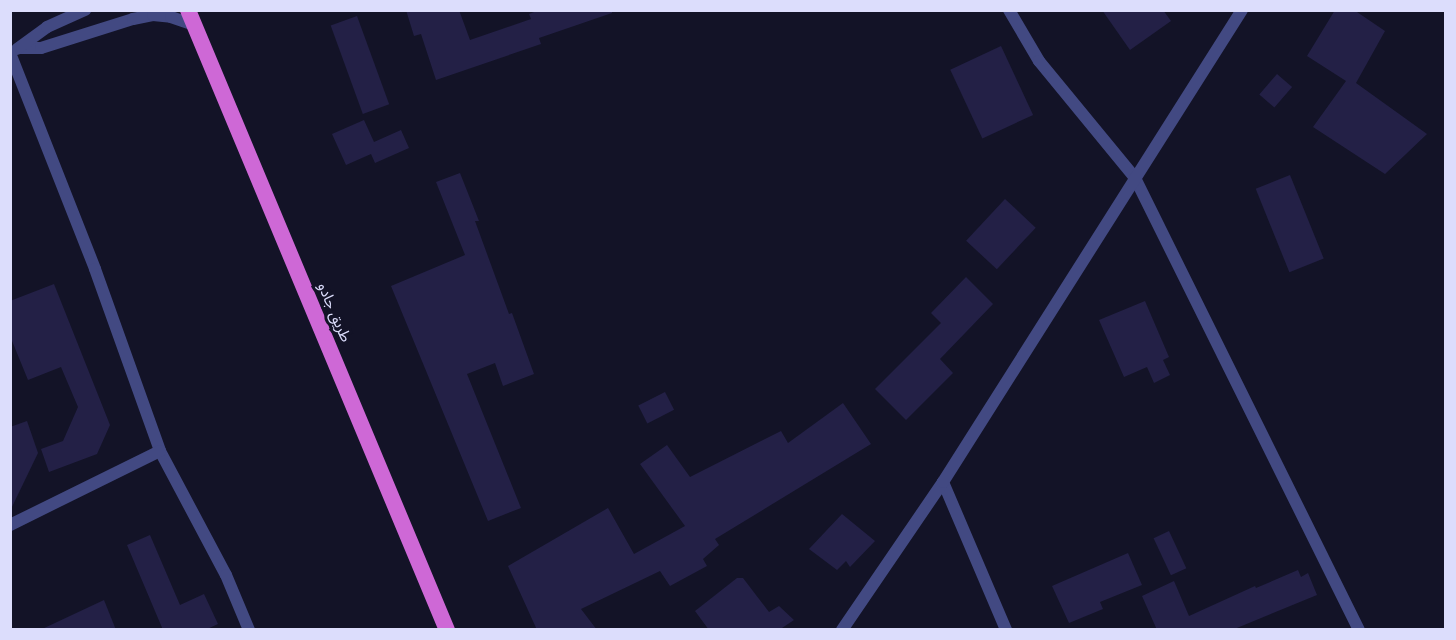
<!DOCTYPE html>
<meta charset="utf-8">
<style>
body{margin:0}
#map{position:relative;width:1456px;height:640px;overflow:hidden;background:#131327;font-family:"Open Sans","Noto Sans Arabic",sans-serif}
div>[style]{position:absolute}
.building>*{inset:0;background:#232046;transform-origin:0 0}
.minor>*{height:12px;margin:-6px;padding:0 6px;transform-origin:6px;border-radius:6px;background:#424982}
.tertiary>*{height:12px;margin:-6px;padding:0 6px;transform-origin:6px;border-radius:6px;background:#424982}
.trunk>*{height:16px;margin:-8px;padding:0 8px;transform-origin:8px;border-radius:8px;background:#ce68d6}
span{translate:-50% -50%;white-space:nowrap;text-align:center;line-height:1.15;-webkit-text-stroke:6px #131327;paint-order:stroke}
.street-label{font-size:15px;color:#dcddfc}
.frame{position:absolute;inset:0;border:12px solid #dcddfc;pointer-events:none}
</style>
<div id="map">
<div class="building">
<i style="clip-path:polygon(406px 10px,459px 10px,470px 40px,531px 19px,529px 14px,539px 10px,612px 10px,612px 13px,539px 38px,541px 44px,436px 80px,421px 34px,414px 36px)"></i>
<i style="clip-path:polygon(1102px 10px,1163px 10px,1171px 21px,1130px 50px)"></i>
<i style="clip-path:polygon(1335px 10px,1354px 10px,1385px 31px,1356px 83px,1427px 134px,1385px 174px,1313px 127px,1346px 81px,1307px 56px)"></i>
<i style="left:357px;top:16px;width:94px;height:28px;rotate:70deg"></i>
<i style="left:1001px;top:46px;width:76px;height:56px;rotate:65deg"></i>
<i style="left:1277px;top:74px;width:20px;height:27px;rotate:41deg"></i>
<i style="clip-path:polygon(364px 120px,374px 142px,401px 130px,409px 148px,375px 163px,371px 154px,346px 165px,332px 134px)"></i>
<i style="clip-path:polygon(460px 173px,479px 221px,475px 221px,509px 314px,512px 313px,534px 374px,503px 386px,495px 363px,467px 374px,521px 508px,488px 521px,391px 286px,465px 255px,436px 182px)"></i>
<i style="left:1290px;top:175px;width:90px;height:37px;rotate:68deg"></i>
<i style="left:1005px;top:199px;width:42px;height:57px;rotate:43deg"></i>
<i style="clip-path:polygon(966px 277px,993px 304px,940px 359px,953px 373px,906px 420px,875px 389px,941px 323px,931px 313px)"></i>
<i style="clip-path:polygon(54px 284px,110px 425px,97px 454px,49px 472px,41px 449px,63px 441px,78px 407px,61px 367px,28px 380px,10px 336px,10px 301px)"></i>
<i style="clip-path:polygon(1145px 301px,1169px 357px,1163px 360px,1170px 375px,1154px 383px,1147px 367px,1124px 377px,1099px 320px)"></i>
<i style="left:665px;top:392px;width:20px;height:30px;rotate:63deg"></i>
<i style="clip-path:polygon(843px 403px,871px 444px,715px 539px,719px 545px,703px 559px,707px 566px,670px 586px,660px 571px,581px 609px,597px 630px,537px 630px,508px 566px,608px 508px,634px 554px,685px 526px,640px 464px,667px 445px,690px 477px,781px 431px,788px 443px)"></i>
<i style="clip-path:polygon(27px 421px,38px 453px,10px 511px,10px 427px)"></i>
<i style="clip-path:polygon(842px 514px,875px 541px,850px 567px,846px 561px,837px 570px,809px 549px)"></i>
<i style="left:1169px;top:531px;width:41px;height:17px;rotate:65deg"></i>
<i style="clip-path:polygon(150px 535px,180px 605px,204px 594px,218px 624px,205px 630px,163px 630px,127px 545px)"></i>
<i style="clip-path:polygon(1128px 553px,1142px 585px,1100px 602px,1103px 609px,1069px 623px,1052px 586px)"></i>
<i style="clip-path:polygon(1298px 570px,1301px 577px,1308px 573px,1317px 595px,1232px 630px,1157px 630px,1142px 596px,1174px 581px,1189px 616px,1255px 586px,1256px 588px)"></i>
<i style="clip-path:polygon(737px 578px,743px 578px,769px 612px,779px 606px,794px 620px,779px 630px,709px 630px,695px 611px)"></i>
<i style="clip-path:polygon(104px 600px,116px 630px,40px 630px)"></i>
</div>
<div class="minor">
<i style="left:1009px;top:10px;width:59px;rotate:59.5deg"></i>
<i style="left:1039px;top:61px;width:151px;rotate:50.6deg"></i>
<i style="left:1135px;top:178px;width:504px;rotate:63.64deg"></i>
<i style="left:20px;top:48px;width:21px"></i>
<i style="left:41px;top:48px;width:96px;rotate:-17.5deg"></i>
<i style="left:133px;top:19px;width:20px;rotate:-11deg"></i>
<i style="left:153px;top:15px;width:18px;rotate:6deg"></i>
<i style="left:171px;top:17px;width:24px;rotate:19deg"></i>
<i style="left:17px;top:49px;width:37px;rotate:-36deg"></i>
<i style="left:47px;top:27px;width:42px;rotate:-24.1deg"></i>
<i style="left:10px;top:53px;width:232px;rotate:68.5deg"></i>
<i style="left:95px;top:269px;width:193px;rotate:70.3deg"></i>
<i style="left:160px;top:451px;width:140px;rotate:62deg"></i>
<i style="left:226px;top:575px;width:60px;rotate:67.3deg"></i>
<i style="left:943px;top:482px;width:161px;rotate:66.9deg"></i>
<i style="left:10px;top:525px;width:167px;rotate:-26.3deg"></i>
</div>
<div class="tertiary">
<i style="left:842px;top:630px;width:179px;rotate:-55.7deg"></i>
<i style="left:943px;top:482px;width:559px;rotate:-57.65deg"></i>
</div>
<div class="trunk">
<i style="left:188px;top:10px;width:672px;rotate:67.33deg"></i>
</div>
<div class="street-label">
<span style="left:335px;top:312px;rotate:67deg">طريق جادو</span>
</div>
<div class="frame"></div>
</div>
